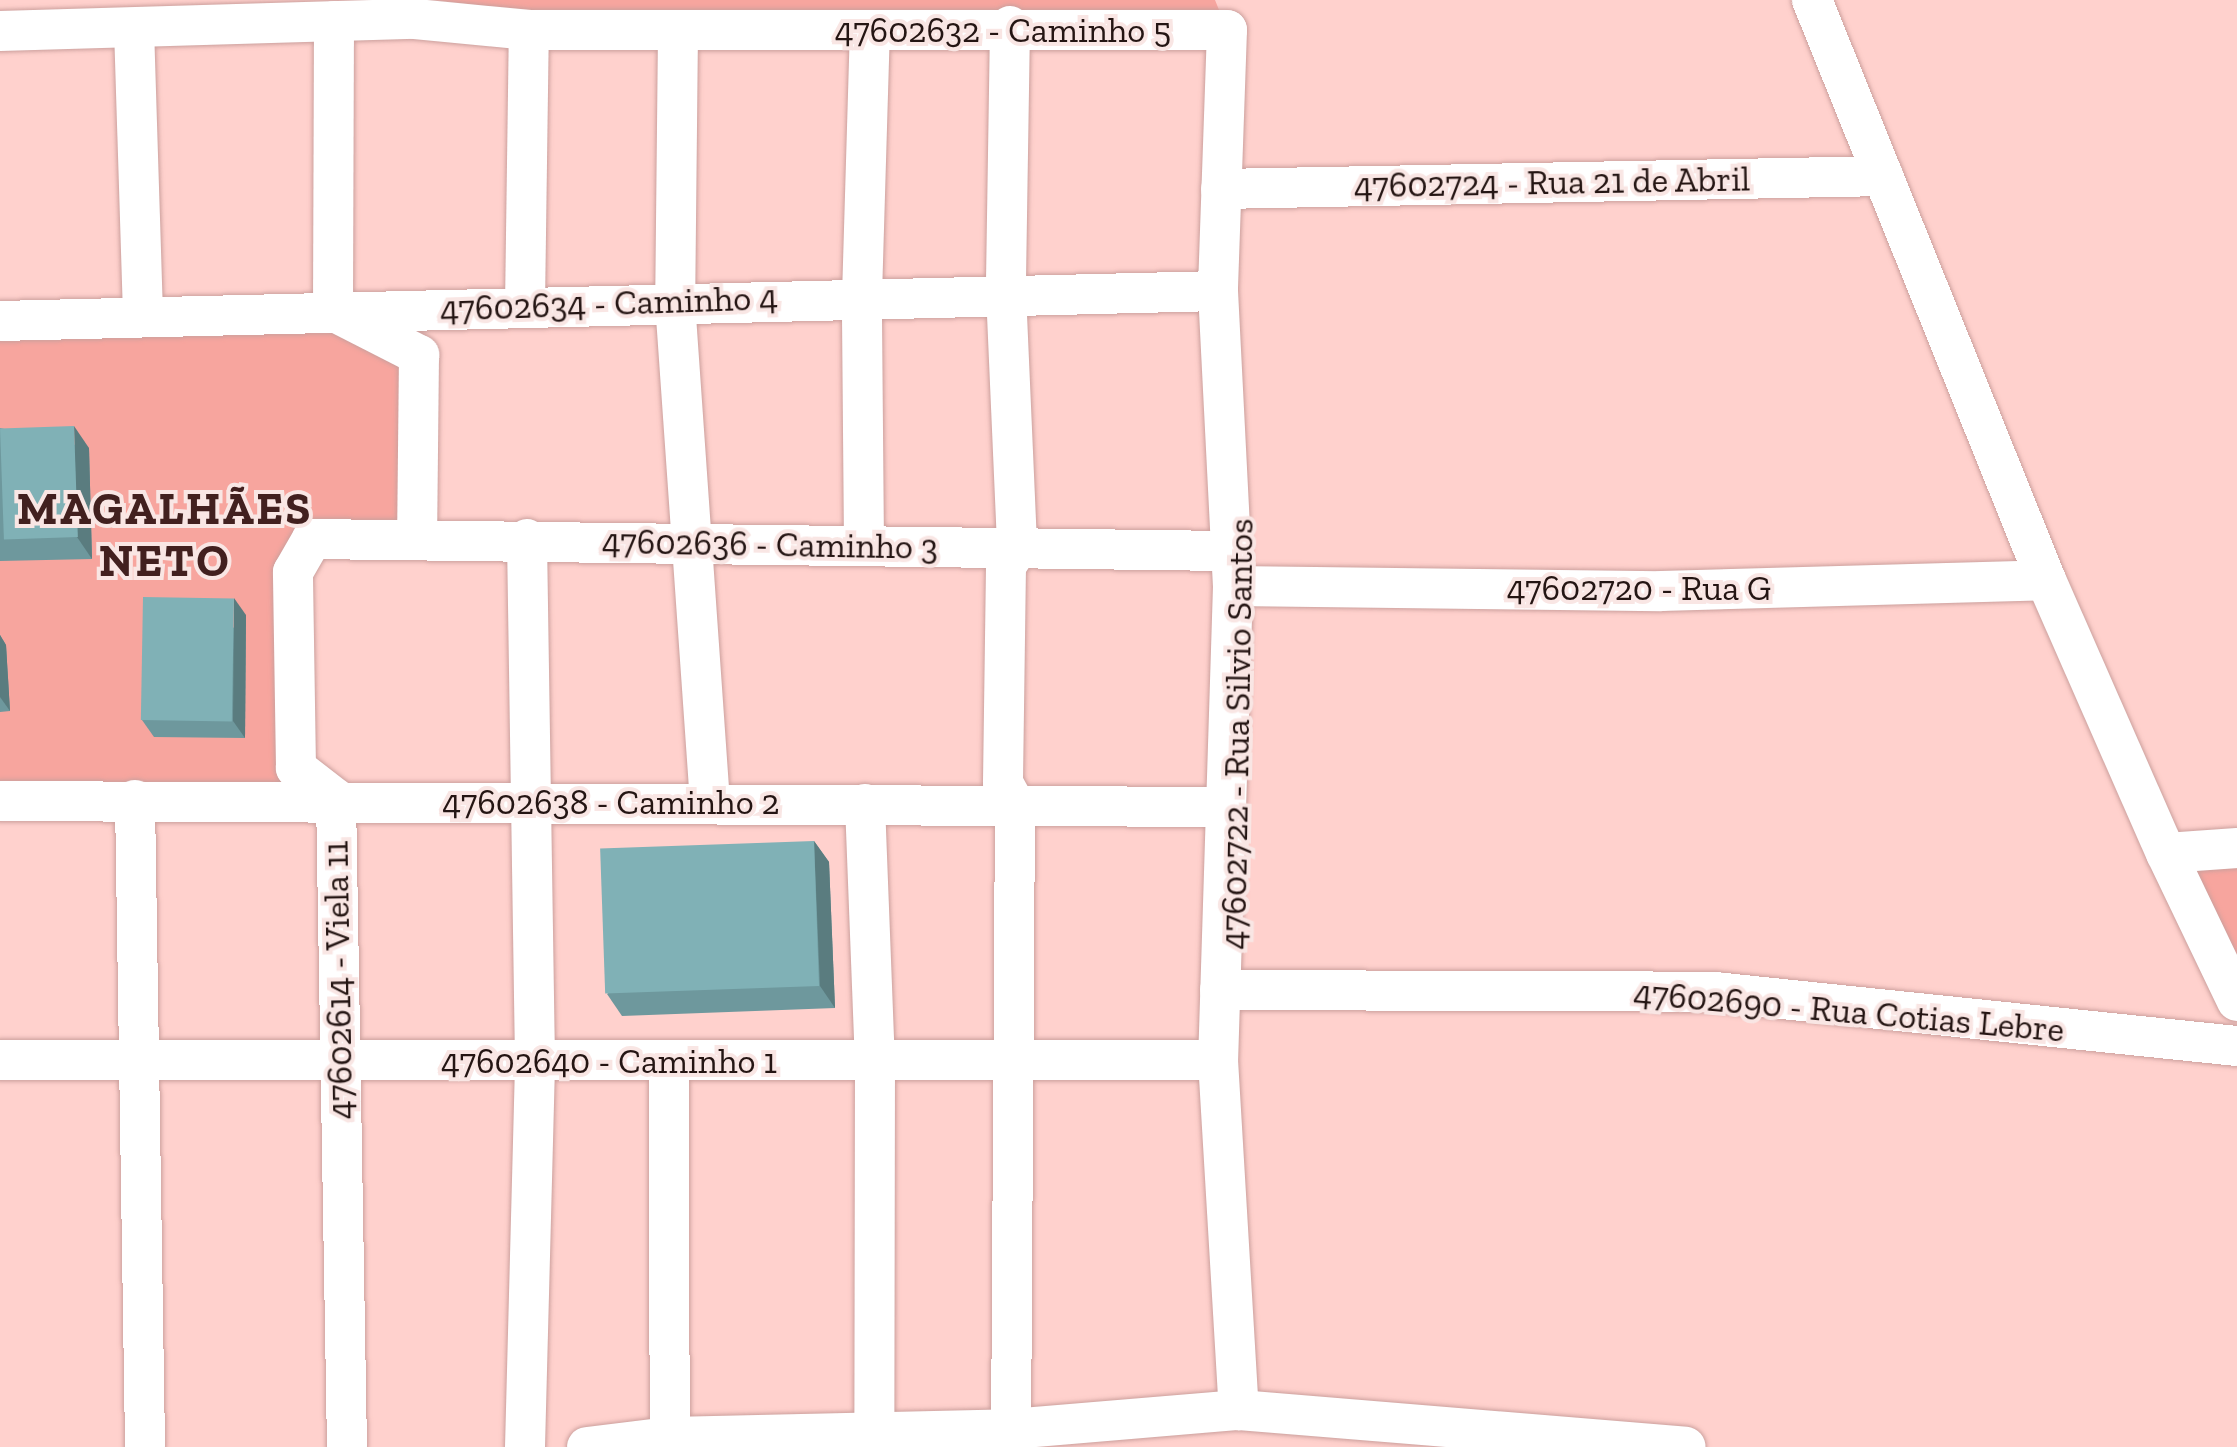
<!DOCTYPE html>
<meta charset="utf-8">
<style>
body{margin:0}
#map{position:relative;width:2237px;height:1447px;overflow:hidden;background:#ffd1cd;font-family:"Zilla Slab",serif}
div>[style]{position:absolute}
.green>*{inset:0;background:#f7a59e}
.roads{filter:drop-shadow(0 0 2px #cca09d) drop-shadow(0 0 2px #cca09d)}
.minor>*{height:40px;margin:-20px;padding:0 20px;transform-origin:20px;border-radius:20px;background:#fff}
.wall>*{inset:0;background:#6e989d}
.shaded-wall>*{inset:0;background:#5a7c7f}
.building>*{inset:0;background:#80b1b6;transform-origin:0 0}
span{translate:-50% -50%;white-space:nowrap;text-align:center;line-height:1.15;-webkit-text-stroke:8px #f9e6e4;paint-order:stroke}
.street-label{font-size:35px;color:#241513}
.district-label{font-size:45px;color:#42201f;font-weight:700;letter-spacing:2.5px}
</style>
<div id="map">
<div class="green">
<i style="clip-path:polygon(436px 0,1215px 0,1227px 30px,678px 31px)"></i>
<i style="clip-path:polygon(333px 311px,419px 355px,417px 537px,312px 539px,283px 800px,0 801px,0 321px)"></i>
<i style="clip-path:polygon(2237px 848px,2237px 1001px,2166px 853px)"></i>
</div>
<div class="roads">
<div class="minor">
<i style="left:1812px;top:0;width:625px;rotate:68.03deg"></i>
<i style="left:2046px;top:580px;width:298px;rotate:66.3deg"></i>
<i style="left:334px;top:21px;width:290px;rotate:90.2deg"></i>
<i style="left:333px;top:311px;width:97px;rotate:27.1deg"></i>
<i style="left:419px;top:355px;width:182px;rotate:90.6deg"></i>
<i style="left:1010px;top:26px;width:266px;rotate:90.9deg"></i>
<i style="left:1006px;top:292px;width:257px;rotate:87.5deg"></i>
<i style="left:1017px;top:549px;width:20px;rotate:123deg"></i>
<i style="left:1006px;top:566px;width:217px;rotate:90.8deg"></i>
<i style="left:1003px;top:783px;width:25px;rotate:61deg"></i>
<i style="left:1015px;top:805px;width:641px;rotate:90.36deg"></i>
<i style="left:134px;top:28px;width:289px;rotate:88.2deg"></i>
<i style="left:0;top:31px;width:415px;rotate:-1.7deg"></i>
<i style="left:415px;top:19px;width:115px;rotate:5.5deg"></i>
<i style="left:529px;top:30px;width:698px"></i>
<i style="left:1227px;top:30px;width:261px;rotate:92deg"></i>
<i style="left:1218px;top:291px;width:295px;rotate:87.1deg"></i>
<i style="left:1233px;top:586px;width:474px;rotate:91.8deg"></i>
<i style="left:1218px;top:1060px;width:351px;rotate:86.6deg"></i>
<i style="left:678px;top:31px;width:271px;rotate:90.6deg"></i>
<i style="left:675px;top:302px;width:502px;rotate:86deg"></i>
<i style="left:1221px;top:189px;width:662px;rotate:-1.12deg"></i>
<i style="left:525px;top:306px;width:276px;rotate:-89.2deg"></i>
<i style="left:0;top:321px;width:1218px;rotate:-1.41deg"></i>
<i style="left:864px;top:545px;width:249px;rotate:-90.5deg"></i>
<i style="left:862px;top:296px;width:265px;rotate:-88.3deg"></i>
<i style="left:1233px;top:586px;width:428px;rotate:0.7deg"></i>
<i style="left:1661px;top:591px;width:385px;rotate:-1.6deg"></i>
<i style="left:135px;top:800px;width:647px;rotate:89.11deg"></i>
<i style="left:0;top:801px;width:1223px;rotate:0.28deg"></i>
<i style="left:865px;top:804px;width:257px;rotate:87.8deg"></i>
<i style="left:875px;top:1061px;width:386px;rotate:90.1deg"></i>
<i style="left:2237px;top:848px;width:71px;rotate:176deg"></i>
<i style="left:2166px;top:853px;width:164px;rotate:64.4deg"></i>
<i style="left:1220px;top:990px;width:495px;rotate:0.2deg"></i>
<i style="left:1715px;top:992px;width:525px;rotate:5.91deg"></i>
<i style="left:0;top:1060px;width:1218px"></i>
<i style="left:669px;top:1060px;width:387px;rotate:89.9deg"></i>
<i style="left:347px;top:1447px;width:648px;rotate:-90.97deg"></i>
<i style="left:336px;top:799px;width:51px;rotate:-142.2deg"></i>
<i style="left:296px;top:768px;width:196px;rotate:-90.9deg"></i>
<i style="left:293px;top:572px;width:38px;rotate:-60deg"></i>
<i style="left:312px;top:539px;width:916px;rotate:0.75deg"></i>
<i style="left:525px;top:1447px;width:386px;rotate:-88.5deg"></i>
<i style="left:535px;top:1061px;width:522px;rotate:-90.88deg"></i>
<i style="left:587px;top:1447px;width:84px;rotate:-6.9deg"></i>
<i style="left:670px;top:1437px;width:341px;rotate:-1.3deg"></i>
<i style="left:1011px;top:1429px;width:229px;rotate:-4.8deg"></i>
<i style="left:1239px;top:1410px;width:448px;rotate:4.7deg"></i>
</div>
</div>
<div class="wall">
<i style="clip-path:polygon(0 428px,89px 448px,92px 559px,0 561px)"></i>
<i style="clip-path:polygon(246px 615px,245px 738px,154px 737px,142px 720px)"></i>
<i style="clip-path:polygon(0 635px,6px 645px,10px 711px,0 712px)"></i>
<i style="clip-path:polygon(814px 841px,829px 862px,835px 1008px,622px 1016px,607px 994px)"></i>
</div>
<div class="shaded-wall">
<i style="clip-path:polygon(74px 426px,89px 448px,92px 559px,77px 537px)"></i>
<i style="clip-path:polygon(234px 598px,246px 615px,245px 738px,233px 721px)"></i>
<i style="clip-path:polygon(0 635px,6px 645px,10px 711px,0 697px)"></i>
<i style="clip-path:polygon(814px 841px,829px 862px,835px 1008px,820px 986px)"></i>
</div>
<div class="building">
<i style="left:74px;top:426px;width:111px;height:74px;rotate:88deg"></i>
<i style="left:143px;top:597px;width:91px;height:123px;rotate:1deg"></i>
<i style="left:814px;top:841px;width:145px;height:214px;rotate:88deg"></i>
</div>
<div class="street-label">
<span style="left:1003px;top:30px">47602632 - Caminho 5</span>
<span style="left:1552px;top:182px;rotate:-1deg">47602724 - Rua 21 de Abril</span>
<span style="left:609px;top:303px;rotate:-2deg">47602634 - Caminho 4</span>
<span style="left:770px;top:544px;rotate:1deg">47602636 - Caminho 3</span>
<span style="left:1639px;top:588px">47602720 - Rua G</span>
<span style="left:1237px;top:734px;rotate:-89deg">47602722 - Rua Silvio Santos</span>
<span style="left:611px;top:802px">47602638 - Caminho 2</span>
<span style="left:338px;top:980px;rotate:-91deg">47602614 - Viela 11</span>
<span style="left:1849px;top:1011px;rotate:5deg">47602690 - Rua Cotias Lebre</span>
<span style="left:609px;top:1061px">47602640 - Caminho 1</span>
</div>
<div class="district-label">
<span style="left:165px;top:536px">MAGALHÃES<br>NETO</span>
</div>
</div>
